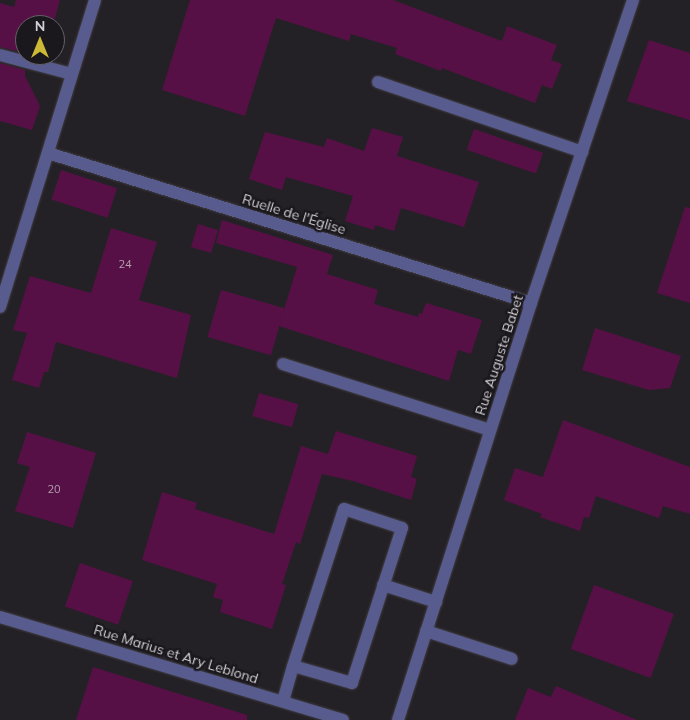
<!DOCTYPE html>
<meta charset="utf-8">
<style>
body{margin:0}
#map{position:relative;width:690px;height:720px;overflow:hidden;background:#242126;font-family:Mulish,sans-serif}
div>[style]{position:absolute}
.building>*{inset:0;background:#571046;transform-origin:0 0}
.roads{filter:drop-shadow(0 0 1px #403d42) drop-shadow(0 0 1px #403d42)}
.minor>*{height:12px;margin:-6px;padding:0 6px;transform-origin:6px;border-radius:6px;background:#575b8e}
span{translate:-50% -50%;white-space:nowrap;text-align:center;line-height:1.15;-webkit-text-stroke:5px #1a181d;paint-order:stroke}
.number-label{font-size:11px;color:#b3a0b0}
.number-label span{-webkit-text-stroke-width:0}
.street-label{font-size:14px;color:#d2d0d4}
.north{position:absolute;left:15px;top:15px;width:50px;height:50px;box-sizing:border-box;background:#1a181d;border:1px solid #646266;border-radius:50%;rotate:0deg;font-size:14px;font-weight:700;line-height:20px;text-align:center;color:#d2d0d4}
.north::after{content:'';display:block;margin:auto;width:18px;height:22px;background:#ccb938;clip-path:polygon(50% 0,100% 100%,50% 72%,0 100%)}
</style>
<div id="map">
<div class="building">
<i style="clip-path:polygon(16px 0,60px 0,53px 25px,25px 25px,25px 53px,0 47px,0 3px,14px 7px)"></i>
<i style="clip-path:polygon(190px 0,393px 0,502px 41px,507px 26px,557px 45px,551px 60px,562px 64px,552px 89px,542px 85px,535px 103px,442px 68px,441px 71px,395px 54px,397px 48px,351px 34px,349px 41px,276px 18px,245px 116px,162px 90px)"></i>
<i style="clip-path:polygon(649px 40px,690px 53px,690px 120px,627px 101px)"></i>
<i style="clip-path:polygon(0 63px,25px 70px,25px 76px,40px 106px,32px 130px,0 121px)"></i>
<i style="clip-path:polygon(372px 128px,403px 137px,397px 156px,479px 182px,464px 227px,401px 208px,394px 231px,375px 225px,374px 230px,345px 221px,353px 196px,286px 177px,282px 190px,249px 179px,265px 132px,324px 147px,327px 138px,364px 151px)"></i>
<i style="left:474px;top:129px;width:73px;height:22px;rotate:19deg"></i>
<i style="left:61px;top:170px;width:59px;height:31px;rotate:18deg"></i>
<i style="clip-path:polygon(685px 207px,690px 208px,690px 303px,657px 293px)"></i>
<i style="clip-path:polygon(222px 220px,333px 255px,327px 274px,378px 290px,374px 304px,418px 317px,419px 313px,422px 314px,426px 303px,482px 320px,471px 354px,458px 350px,449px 381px,279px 326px,297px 267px,216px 243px)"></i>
<i style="left:198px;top:224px;width:21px;height:24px;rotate:17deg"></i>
<i style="clip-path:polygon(111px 228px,157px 242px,139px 300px,191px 315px,177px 378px,56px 342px,48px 372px,44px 372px,39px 388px,12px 380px,27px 333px,13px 330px,30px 276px,91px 293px)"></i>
<i style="left:221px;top:290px;width:66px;height:49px;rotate:16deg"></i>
<i style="clip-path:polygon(595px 328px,681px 356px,670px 388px,649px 390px,582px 370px)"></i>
<i style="left:259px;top:393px;width:41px;height:24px;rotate:16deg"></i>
<i style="clip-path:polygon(563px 420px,690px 467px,690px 514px,663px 506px,659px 518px,596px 496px,589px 518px,584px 517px,580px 531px,540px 517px,542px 514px,504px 500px,515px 468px,543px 477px)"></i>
<i style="clip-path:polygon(336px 431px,417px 456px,411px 477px,417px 479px,411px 500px,353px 481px,322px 474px,300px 544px,296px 542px,282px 584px,286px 585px,272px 629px,220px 612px,223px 600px,213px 597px,217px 584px,142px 560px,162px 492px,197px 503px,195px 509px,274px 534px,301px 446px,328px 454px)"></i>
<i style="clip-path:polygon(27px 432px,96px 453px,73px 528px,15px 511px,30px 467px,17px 463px)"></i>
<i style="left:80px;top:563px;width:56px;height:46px;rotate:19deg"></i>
<i style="left:594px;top:585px;width:85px;height:68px;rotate:20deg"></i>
<i style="clip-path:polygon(93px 667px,247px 715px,247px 720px,76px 720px)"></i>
<i style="clip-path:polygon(556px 686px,637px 720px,515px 720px,528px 688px,551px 697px)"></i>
</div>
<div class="roads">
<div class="minor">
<i style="left:0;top:55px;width:74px;rotate:14.8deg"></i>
<i style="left:378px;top:82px;width:216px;rotate:18.9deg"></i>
<i style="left:48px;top:153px;width:506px;rotate:17.25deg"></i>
<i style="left:0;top:307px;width:321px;rotate:-72.8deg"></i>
<i style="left:283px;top:364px;width:217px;rotate:17.7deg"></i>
<i style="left:344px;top:509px;width:61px;rotate:18.1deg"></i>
<i style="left:402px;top:528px;width:163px;rotate:107.9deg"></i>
<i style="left:352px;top:683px;width:61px;rotate:-163.9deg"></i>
<i style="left:293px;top:666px;width:165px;rotate:-72deg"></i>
<i style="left:383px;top:585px;width:56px;rotate:17.8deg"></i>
<i style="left:0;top:617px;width:358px;rotate:16.7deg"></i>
<i style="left:426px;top:631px;width:90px;rotate:18deg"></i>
<i style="left:283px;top:701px;width:36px;rotate:-74deg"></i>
<i style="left:398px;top:720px;width:438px;rotate:-72.3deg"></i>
<i style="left:531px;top:303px;width:320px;rotate:-71.4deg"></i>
</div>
</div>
<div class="number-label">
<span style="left:125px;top:264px">24</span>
<span style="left:54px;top:489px">20</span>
</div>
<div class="street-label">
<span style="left:294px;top:214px;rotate:17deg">Ruelle de l'Église</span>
<span style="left:499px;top:355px;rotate:-72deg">Rue Auguste Babet</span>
<span style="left:176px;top:654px;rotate:17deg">Rue Marius et Ary Leblond</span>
</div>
<div class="north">N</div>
</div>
